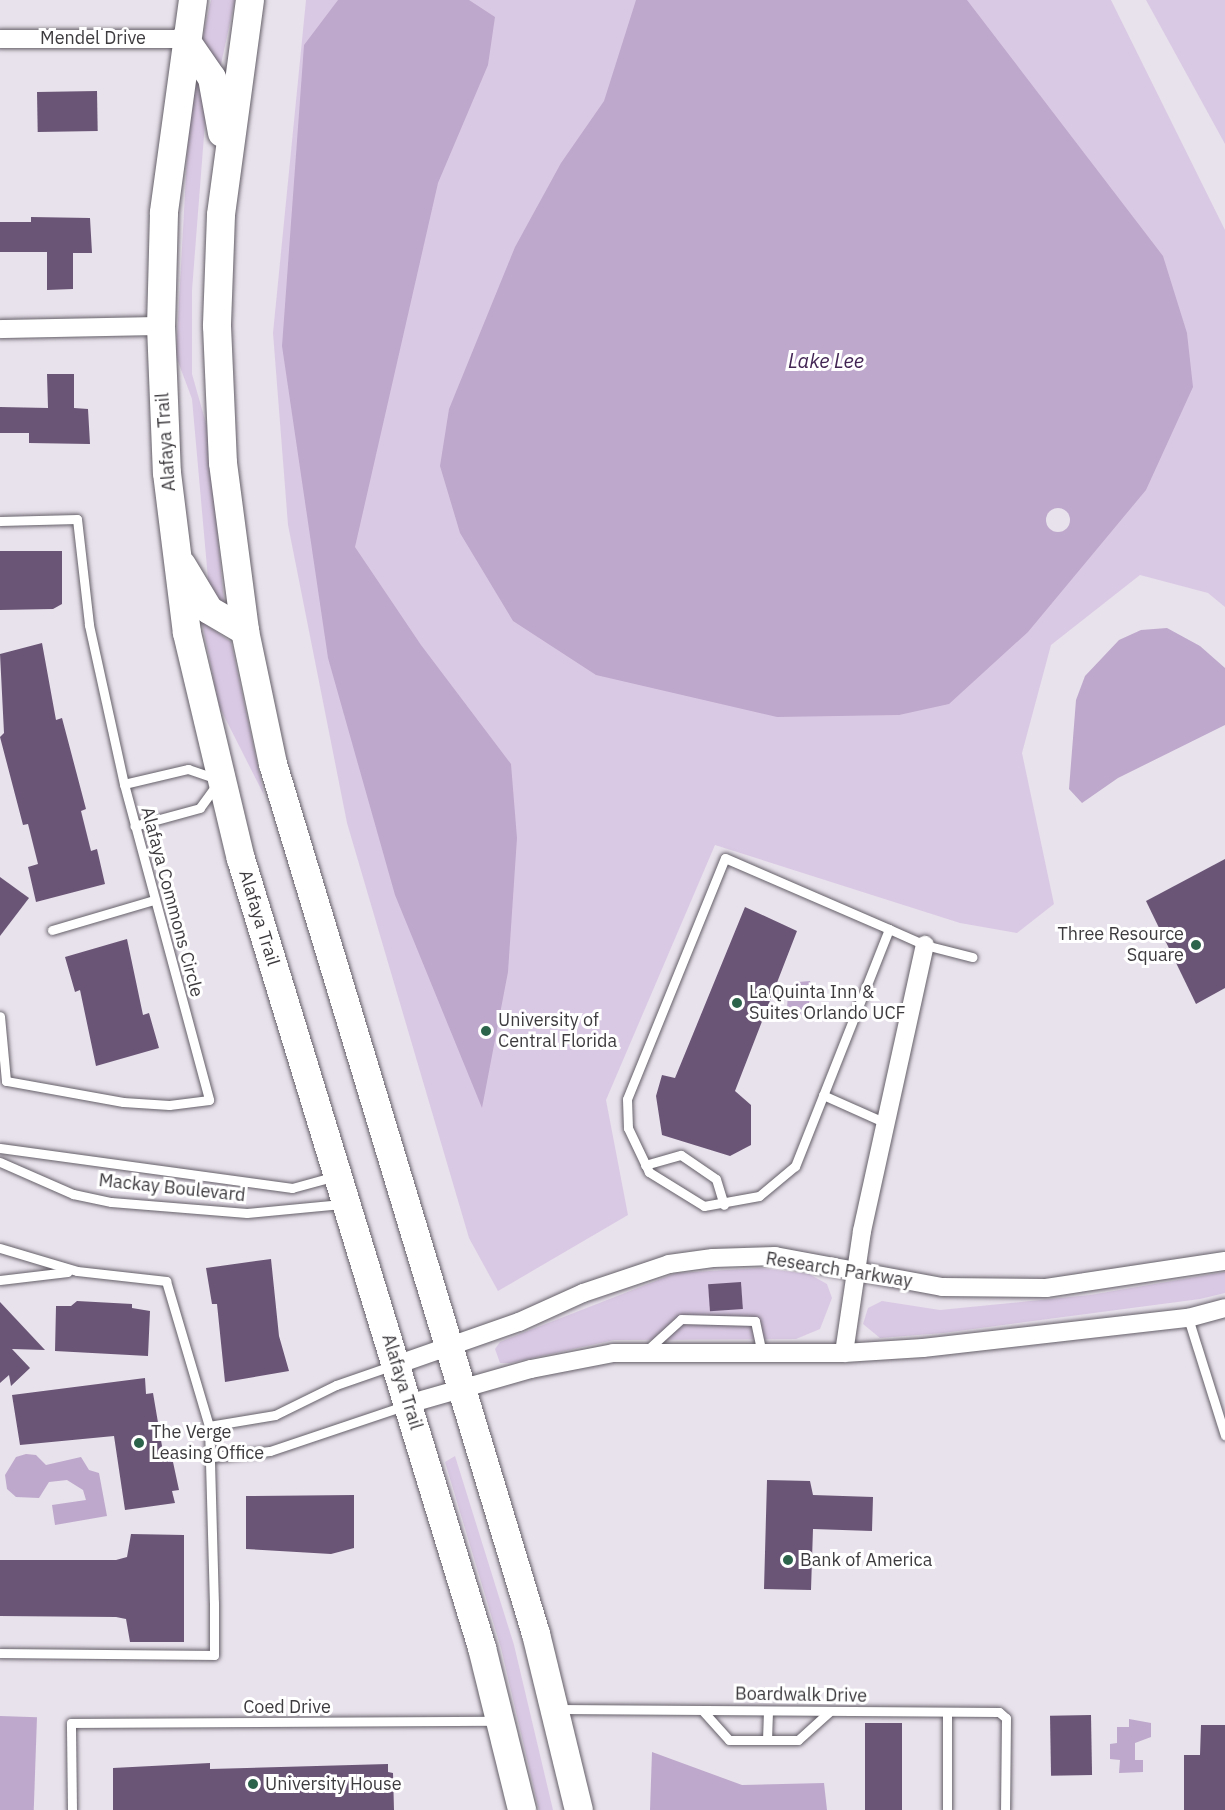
<!DOCTYPE html>
<style>
body{margin:0}
#map{position:relative;width:1225px;height:1810px;overflow:hidden;background:#e8e2ec;font-family:"IBM Plex Sans",sans-serif}
div>[style]{position:absolute}
.green>*{inset:0;background:#dac9e4}
.water>*{inset:0;background:#bea8cc;transform-origin:0 0}
.pier>*{inset:0;background:#e8e2ec}
.round{border-radius:50%}
.building>*{inset:0;background:#6a5576;transform-origin:0 0}
.roads{filter:drop-shadow(0 0 2px #656069) drop-shadow(0 0 2px #656069)}
.lane>*{height:9px;margin:-4.5px;padding:0 4.5px;transform-origin:4.5px;border-radius:4.5px;background:#fff}
.street>*{height:18px;margin:-9px;padding:0 9px;transform-origin:9px;border-radius:9px;background:#fff}
.primary>*{height:28px;margin:-14px;padding:0 14px;transform-origin:14px;border-radius:14px;background:#fff}
.dots>*{width:16px;height:16px;translate:-50% -50%;box-sizing:border-box;border:3px solid #fff;border-radius:50%}
span{translate:-50% -50%;white-space:nowrap;text-align:center;line-height:1.15;-webkit-text-stroke:6px #fff;paint-order:stroke}
.street-label{font-size:18px;color:#3e3b3f}
.poi-label{font-size:18px;color:#3e3b3f}
.right{translate:-100% -50%;text-align:right}
.left{translate:0 -50%;text-align:left}
.water-label{font-size:20px;color:#432554;font-style:italic}
</style>
<div id="map">
<div class="green">
<i style="clip-path:polygon(211px 0,235px 0,219px 73px,201px 46px)"></i>
<i style="clip-path:polygon(306px 0,1111px 0,1225px 230px,1225px 607px,1208px 593px,1140px 575px,1051px 645px,1022px 753px,1054px 904px,1017px 933px,960px 923px,715px 845px,606px 1100px,628px 1215px,498px 1291px,469px 1238px,347px 823px,288px 525px,273px 333px)"></i>
<i style="clip-path:polygon(1146px 0,1225px 0,1225px 144px)"></i>
<i style="clip-path:polygon(199px 70px,207px 97px,192px 290px,192px 374px,207px 427px,225px 612px,209px 590px,192px 399px,176px 356px,189px 121px)"></i>
<i style="clip-path:polygon(202px 622px,231px 642px,264px 795px,219px 706px)"></i>
<i style="clip-path:polygon(760px 1268px,809px 1274px,827px 1284px,832px 1298px,820px 1329px,796px 1339px,614px 1340px,510px 1363px,500px 1363px,495px 1349px,500px 1342px,676px 1273px)"></i>
<i style="clip-path:polygon(1225px 1272px,1225px 1293px,1200px 1299px,943px 1333px,880px 1338px,863px 1324px,868px 1308px,882px 1301px,940px 1310px,1090px 1295px)"></i>
<i style="clip-path:polygon(455px 1456px,514px 1645px,553px 1810px,539px 1810px,501px 1648px,445px 1462px)"></i>
</div>
<div class="water">
<i style="clip-path:polygon(338px 0,469px 0,495px 17px,488px 65px,438px 183px,355px 547px,421px 645px,511px 764px,517px 838px,508px 972px,482px 1108px,395px 895px,328px 658px,282px 346px,304px 45px)"></i>
<i style="clip-path:polygon(636px 0,967px 0,1163px 256px,1187px 333px,1193px 387px,1146px 490px,1028px 632px,949px 704px,899px 715px,777px 717px,596px 675px,513px 621px,460px 533px,440px 466px,449px 409px,515px 247px,561px 163px,604px 101px)"></i>
<i style="clip-path:polygon(1167px 628px,1200px 646px,1225px 668px,1225px 725px,1118px 778px,1082px 803px,1069px 789px,1076px 700px,1085px 676px,1119px 640px,1141px 630px)"></i>
<i style="clip-path:polygon(810px 981px,813px 989px,806px 1013px,794px 1019px,787px 1008px,788px 994px,798px 982px)"></i>
<i style="clip-path:polygon(26px 1454px,36px 1455px,46px 1465px,81px 1457px,89px 1470px,99px 1473px,107px 1516px,55px 1525px,52px 1505px,86px 1500px,83px 1490px,67px 1480px,49px 1482px,39px 1498px,16px 1497px,7px 1489px,5px 1475px,16px 1457px)"></i>
<i style="left:0;top:1716px;width:37px;height:94px;rotate:2deg"></i>
<i style="clip-path:polygon(1129px 1719px,1151px 1723px,1151px 1737px,1135px 1743px,1135px 1760px,1143px 1760px,1143px 1772px,1119px 1773px,1120px 1760px,1110px 1759px,1110px 1744px,1117px 1743px,1117px 1727px,1129px 1727px)"></i>
<i style="clip-path:polygon(652px 1752px,742px 1785px,824px 1783px,827px 1810px,650px 1810px)"></i>
</div>
<div class="pier">
<i class="round" style="left:1046px;top:508px;width:24px;height:24px"></i>
</div>
<div class="building">
<i style="left:97px;top:91px;width:40px;height:60px;rotate:89deg"></i>
<i style="clip-path:polygon(31px 217px,90px 218px,92px 253px,73px 253px,73px 289px,47px 290px,47px 252px,0 252px,0 222px,31px 222px)"></i>
<i style="clip-path:polygon(47px 374px,74px 374px,74px 408px,88px 409px,90px 444px,29px 443px,29px 433px,0 433px,0 407px,48px 408px)"></i>
<i style="clip-path:polygon(0 551px,62px 551px,62px 604px,53px 609px,0 610px)"></i>
<i style="clip-path:polygon(42px 643px,56px 720px,62px 718px,86px 809px,81px 811px,91px 851px,97px 849px,105px 884px,36px 902px,28px 867px,38px 864px,28px 824px,23px 825px,0 737px,4px 733px,0 654px)"></i>
<i style="clip-path:polygon(1225px 859px,1225px 988px,1196px 1004px,1146px 901px)"></i>
<i style="clip-path:polygon(0 877px,29px 898px,0 936px)"></i>
<i style="clip-path:polygon(745px 907px,797px 931px,735px 1091px,751px 1105px,751px 1145px,730px 1156px,662px 1135px,656px 1096px,662px 1075px,675px 1078px)"></i>
<i style="clip-path:polygon(127px 939px,143px 1015px,149px 1013px,159px 1048px,96px 1066px,80px 990px,75px 992px,65px 957px)"></i>
<i style="clip-path:polygon(271px 1259px,279px 1336px,289px 1371px,225px 1382px,217px 1304px,212px 1304px,206px 1268px)"></i>
<i style="left:741px;top:1282px;width:27px;height:33px;rotate:86deg"></i>
<i style="clip-path:polygon(77px 1301px,132px 1304px,132px 1308px,150px 1311px,148px 1356px,55px 1351px,56px 1306px,71px 1306px)"></i>
<i style="clip-path:polygon(0 1302px,45px 1350px,12px 1349px,30px 1368px,11px 1386px,9px 1375px,0 1383px)"></i>
<i style="clip-path:polygon(145px 1378px,146px 1394px,153px 1393px,163px 1452px,168px 1462px,173px 1462px,179px 1490px,172px 1491px,175px 1503px,125px 1510px,114px 1436px,20px 1445px,12px 1395px)"></i>
<i style="clip-path:polygon(767px 1480px,810px 1481px,813px 1495px,873px 1497px,872px 1531px,813px 1529px,811px 1590px,764px 1589px)"></i>
<i style="clip-path:polygon(354px 1495px,354px 1548px,331px 1554px,246px 1549px,246px 1496px)"></i>
<i style="clip-path:polygon(131px 1534px,184px 1535px,184px 1642px,130px 1642px,126px 1619px,116px 1617px,0 1616px,0 1560px,116px 1560px,127px 1557px)"></i>
<i style="left:1091px;top:1715px;width:60px;height:41px;rotate:89deg"></i>
<i style="left:865px;top:1723px;width:37px;height:87px"></i>
<i style="clip-path:polygon(1201px 1725px,1225px 1725px,1225px 1810px,1184px 1810px,1184px 1755px,1200px 1755px)"></i>
<i style="clip-path:polygon(210px 1763px,210px 1769px,388px 1764px,388px 1772px,393px 1773px,394px 1810px,113px 1810px,113px 1768px)"></i>
</div>
<div class="roads">
<div class="lane">
<i style="left:0;top:521px;width:77px;rotate:-1.5deg"></i>
<i style="left:77px;top:519px;width:107px;rotate:83.5deg"></i>
<i style="left:89px;top:625px;width:163px;rotate:77.6deg"></i>
<i style="left:124px;top:784px;width:327px;rotate:74.9deg"></i>
<i style="left:209px;top:1100px;width:40px;rotate:172.9deg"></i>
<i style="left:169px;top:1105px;width:46px;rotate:-176.3deg"></i>
<i style="left:123px;top:1102px;width:119px;rotate:-169.8deg"></i>
<i style="left:6px;top:1081px;width:65px;rotate:-95.3deg"></i>
<i style="left:124px;top:784px;width:66px;rotate:-13.2deg"></i>
<i style="left:188px;top:769px;width:34px;rotate:19deg"></i>
<i style="left:220px;top:780px;width:34px;rotate:126deg"></i>
<i style="left:200px;top:808px;width:68px;rotate:164.7deg"></i>
<i style="left:889px;top:929px;width:255px;rotate:111.6deg"></i>
<i style="left:795px;top:1166px;width:47px;rotate:140.2deg"></i>
<i style="left:759px;top:1196px;width:56px;rotate:169.7deg"></i>
<i style="left:704px;top:1206px;width:65px;rotate:-148.3deg"></i>
<i style="left:649px;top:1172px;width:49px;rotate:-115.5deg"></i>
<i style="left:628px;top:1128px;width:29px;rotate:-92deg"></i>
<i style="left:627px;top:1099px;width:260px;rotate:-67.9deg"></i>
<i style="left:725px;top:858px;width:179px;rotate:23.4deg"></i>
<i style="left:889px;top:929px;width:39px;rotate:24deg"></i>
<i style="left:925px;top:945px;width:49px;rotate:14.3deg"></i>
<i style="left:52px;top:930px;width:106px;rotate:-16.4deg"></i>
<i style="left:823px;top:1095px;width:69px;rotate:24deg"></i>
<i style="left:0;top:1148px;width:295px;rotate:7.8deg"></i>
<i style="left:292px;top:1188px;width:46px;rotate:-15.3deg"></i>
<i style="left:0;top:1162px;width:80px;rotate:23.7deg"></i>
<i style="left:73px;top:1194px;width:39px;rotate:12deg"></i>
<i style="left:111px;top:1202px;width:136px;rotate:4.6deg"></i>
<i style="left:247px;top:1213px;width:95px;rotate:-5.4deg"></i>
<i style="left:645px;top:1165px;width:37px;rotate:-16deg"></i>
<i style="left:681px;top:1155px;width:42px;rotate:34.4deg"></i>
<i style="left:716px;top:1179px;width:27px;rotate:73deg"></i>
<i style="left:0;top:1248px;width:80px;rotate:16.6deg"></i>
<i style="left:77px;top:1271px;width:90px;rotate:6.4deg"></i>
<i style="left:166px;top:1281px;width:151px;rotate:73.5deg"></i>
<i style="left:209px;top:1426px;width:177px;rotate:88.4deg"></i>
<i style="left:214px;top:1603px;width:52px;rotate:90deg"></i>
<i style="left:214px;top:1655px;width:214px;rotate:-179.5deg"></i>
<i style="left:0;top:1280px;width:68px;rotate:-6.7deg"></i>
<i style="left:1188px;top:1318px;width:123px;rotate:72.5deg"></i>
<i style="left:646px;top:1351px;width:47px;rotate:-42.4deg"></i>
<i style="left:681px;top:1319px;width:74px;rotate:1.5deg"></i>
<i style="left:755px;top:1321px;width:33px;rotate:78deg"></i>
<i style="left:209px;top:1426px;width:67px;rotate:-9.5deg"></i>
<i style="left:275px;top:1415px;width:68px;rotate:-26.2deg"></i>
<i style="left:336px;top:1385px;width:58px;rotate:-19.1deg"></i>
<i style="left:213px;top:1457px;width:57px;rotate:-6deg"></i>
<i style="left:270px;top:1451px;width:141px;rotate:-18.6deg"></i>
<i style="left:558px;top:1709px;width:441px;rotate:0.4deg"></i>
<i style="left:999px;top:1712px;width:9px;rotate:41deg"></i>
<i style="left:1006px;top:1718px;width:92px;rotate:90.6deg"></i>
<i style="left:702px;top:1710px;width:40px;rotate:48deg"></i>
<i style="left:729px;top:1740px;width:69px"></i>
<i style="left:798px;top:1740px;width:42px;rotate:-42.1deg"></i>
<i style="left:767px;top:1740px;width:29px;rotate:-88deg"></i>
<i style="left:72px;top:1810px;width:87px;rotate:-90.7deg"></i>
<i style="left:71px;top:1723px;width:426px;rotate:-0.3deg"></i>
<i style="left:947px;top:1810px;width:96px;rotate:-90deg"></i>
</div>
<div class="street">
<i style="left:0;top:39px;width:185px"></i>
<i style="left:0;top:329px;width:161px;rotate:-1.1deg"></i>
<i style="left:844px;top:1353px;width:123px;rotate:-81.6deg"></i>
<i style="left:862px;top:1231px;width:293px;rotate:-77.6deg"></i>
<i style="left:396px;top:1365px;width:130px;rotate:-19.3deg"></i>
<i style="left:519px;top:1322px;width:70px;rotate:-24.4deg"></i>
<i style="left:583px;top:1293px;width:91px;rotate:-18.6deg"></i>
<i style="left:669px;top:1264px;width:44px;rotate:-7.8deg"></i>
<i style="left:713px;top:1258px;width:62px;rotate:-1.8deg"></i>
<i style="left:775px;top:1256px;width:170px;rotate:10.5deg"></i>
<i style="left:942px;top:1287px;width:104px;rotate:0.6deg"></i>
<i style="left:1046px;top:1288px;width:181px;rotate:-8.6deg"></i>
<i style="left:408px;top:1404px;width:128px;rotate:-15.9deg"></i>
<i style="left:531px;top:1369px;width:84px;rotate:-11deg"></i>
<i style="left:613px;top:1353px;width:231px"></i>
<i style="left:844px;top:1353px;width:79px;rotate:-3.6deg"></i>
<i style="left:923px;top:1348px;width:267px;rotate:-6.5deg"></i>
<i style="left:1188px;top:1318px;width:38px;rotate:-15deg"></i>
</div>
<div class="primary">
<i style="left:193px;top:0;width:215px;rotate:97.8deg"></i>
<i style="left:164px;top:213px;width:113px;rotate:91.5deg"></i>
<i style="left:161px;top:326px;width:147px;rotate:87.7deg"></i>
<i style="left:167px;top:473px;width:161px;rotate:82.9deg"></i>
<i style="left:187px;top:633px;width:232px;rotate:76.6deg"></i>
<i style="left:241px;top:859px;width:825px;rotate:73.01deg"></i>
<i style="left:482px;top:1648px;width:167px;rotate:76.1deg"></i>
<i style="left:250px;top:0;width:217px;rotate:97.7deg"></i>
<i style="left:221px;top:215px;width:111px;rotate:92.1deg"></i>
<i style="left:217px;top:326px;width:137px;rotate:87.5deg"></i>
<i style="left:223px;top:463px;width:169px;rotate:82.5deg"></i>
<i style="left:245px;top:631px;width:136px;rotate:78.1deg"></i>
<i style="left:273px;top:764px;width:909px;rotate:73.18deg"></i>
<i style="left:536px;top:1634px;width:181px;rotate:76.3deg"></i>
<i style="left:185px;top:39px;width:47px;rotate:55.3deg"></i>
<i style="left:212px;top:78px;width:56px;rotate:79.7deg"></i>
<i style="left:182px;top:565px;width:52px;rotate:59deg"></i>
<i style="left:209px;top:610px;width:42px;rotate:30.3deg"></i>
</div>
</div>
<div class="dots">
<i style="left:1196px;top:945px;background:#2b634b"></i>
<i style="left:737px;top:1003px;background:#2b634b"></i>
<i style="left:486px;top:1031px;background:#2b634b"></i>
<i style="left:139px;top:1443px;background:#2b634b"></i>
<i style="left:788px;top:1560px;background:#2b634b"></i>
<i style="left:253px;top:1784px;background:#2b634b"></i>
</div>
<div class="street-label">
<span style="left:93px;top:38px">Mendel Drive</span>
<span style="left:166px;top:442px;rotate:-94deg">Alafaya Trail</span>
<span style="left:172px;top:902px;rotate:75deg">Alafaya Commons Circle</span>
<span style="left:259px;top:918px;rotate:73deg">Alafaya Trail</span>
<span style="left:172px;top:1188px;rotate:6deg">Mackay Boulevard</span>
<span style="left:839px;top:1270px;rotate:9deg">Research Parkway</span>
<span style="left:402px;top:1382px;rotate:73deg">Alafaya Trail</span>
<span style="left:801px;top:1695px;rotate:1deg">Boardwalk Drive</span>
<span style="left:287px;top:1707px">Coed Drive</span>
</div>
<div class="poi-label">
<span class="right" style="left:1184px;top:945px">Three Resource<br>Square</span>
<span class="left" style="left:749px;top:1003px">La Quinta Inn &amp;<br>Suites Orlando UCF</span>
<span class="left" style="left:498px;top:1031px">University of<br>Central Florida</span>
<span class="left" style="left:151px;top:1443px">The Verge<br>Leasing Office</span>
<span class="left" style="left:800px;top:1560px">Bank of America</span>
<span class="left" style="left:265px;top:1784px">University House</span>
</div>
<div class="water-label">
<span style="left:826px;top:360px">Lake Lee</span>
</div>
</div>
